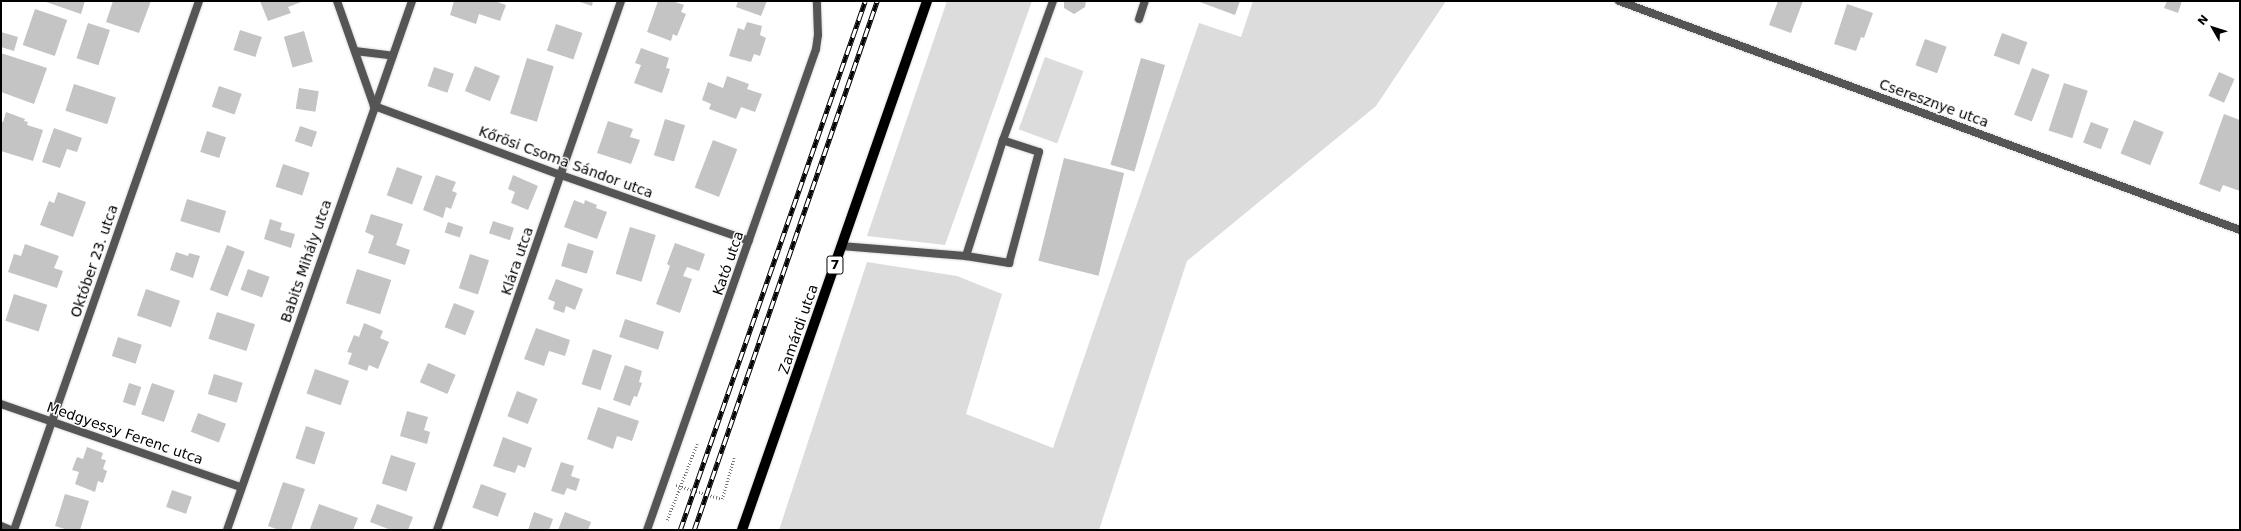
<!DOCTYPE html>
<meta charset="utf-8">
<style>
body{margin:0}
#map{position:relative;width:2241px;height:531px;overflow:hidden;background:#fff;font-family:"DejaVu Sans",sans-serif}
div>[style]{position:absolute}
.green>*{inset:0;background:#dcdcdc;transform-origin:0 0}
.building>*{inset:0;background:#c4c4c4;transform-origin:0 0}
.path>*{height:2.5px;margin-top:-1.25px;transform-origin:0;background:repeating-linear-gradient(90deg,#777 0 1px,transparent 0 3px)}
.roads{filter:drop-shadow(0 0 1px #dbdbdb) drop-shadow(0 0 1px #dbdbdb)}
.lane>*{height:8px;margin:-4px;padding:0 4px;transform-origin:4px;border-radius:4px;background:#555}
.street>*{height:8px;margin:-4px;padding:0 4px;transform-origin:4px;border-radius:4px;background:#555}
.primary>*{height:10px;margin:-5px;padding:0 5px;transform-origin:5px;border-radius:5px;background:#000}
.rail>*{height:4.5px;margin-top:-2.25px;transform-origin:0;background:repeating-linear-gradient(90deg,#fff 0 9px,#000 0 18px);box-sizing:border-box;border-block:1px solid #000}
span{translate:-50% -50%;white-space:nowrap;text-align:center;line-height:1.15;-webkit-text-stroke:3px #fff;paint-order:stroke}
.shield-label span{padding:1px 3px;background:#fff;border:1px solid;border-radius:3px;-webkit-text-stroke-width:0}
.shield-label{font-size:13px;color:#000;font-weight:700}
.street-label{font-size:14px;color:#000}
.frame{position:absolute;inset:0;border:2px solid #000;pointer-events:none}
.north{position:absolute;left:2193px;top:8px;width:40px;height:40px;-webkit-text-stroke:3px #fff;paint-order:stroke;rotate:309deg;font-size:11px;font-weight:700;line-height:16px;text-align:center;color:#000}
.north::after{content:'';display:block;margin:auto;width:14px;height:18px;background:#000;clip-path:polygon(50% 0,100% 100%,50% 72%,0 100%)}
</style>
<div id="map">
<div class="green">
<i style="clip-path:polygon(947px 1px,1032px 1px,945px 245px,867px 236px)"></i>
<i style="clip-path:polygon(1253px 1px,1446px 1px,1376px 106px,1187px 261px,1099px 530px,779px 530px,867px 262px,957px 276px,1002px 294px,966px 414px,1053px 448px,1199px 23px,1241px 37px)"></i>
<i style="left:1045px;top:57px;width:41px;height:77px;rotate:20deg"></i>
</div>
<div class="building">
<i style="clip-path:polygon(43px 1px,85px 1px,81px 14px)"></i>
<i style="clip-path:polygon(113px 1px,151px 1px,139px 33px,106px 22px)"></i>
<i style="clip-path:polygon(260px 1px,304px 1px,288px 7px,291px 13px,268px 21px)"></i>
<i style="clip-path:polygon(454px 1px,495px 1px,506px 5px,500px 21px,479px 14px,476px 24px,450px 15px)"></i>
<i style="clip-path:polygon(577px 1px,593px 1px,592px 6px)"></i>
<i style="clip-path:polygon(658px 1px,672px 1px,684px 5px,681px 12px,686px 14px,677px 36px,673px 34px,671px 41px,647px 32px)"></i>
<i style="clip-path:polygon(738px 1px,767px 1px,761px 16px,736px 7px)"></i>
<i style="clip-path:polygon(1064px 1px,1086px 1px,1085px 7px,1074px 14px,1064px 8px)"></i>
<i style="clip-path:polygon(1197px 1px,1240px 1px,1235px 15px)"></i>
<i style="clip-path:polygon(1778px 1px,1803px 1px,1791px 33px,1769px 25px)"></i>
<i style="clip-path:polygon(2167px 1px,2182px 1px,2178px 13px,2164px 8px)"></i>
<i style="clip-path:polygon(1847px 4px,1873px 13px,1864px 38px,1861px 37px,1856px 51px,1834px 44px)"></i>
<i style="left:35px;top:9px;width:34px;height:38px;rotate:19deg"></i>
<i style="clip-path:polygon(747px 22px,762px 26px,760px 35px,766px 38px,760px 56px,754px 54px,751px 62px,729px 56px,738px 28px,744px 30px)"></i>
<i style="left:88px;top:23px;width:23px;height:37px;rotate:18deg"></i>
<i style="left:556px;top:24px;width:28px;height:28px;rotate:19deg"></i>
<i style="left:240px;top:30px;width:23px;height:21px;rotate:18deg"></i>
<i style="left:304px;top:31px;width:32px;height:21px;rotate:74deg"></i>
<i style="clip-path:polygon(1px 32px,18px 37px,14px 51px,1px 47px)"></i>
<i style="left:2002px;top:33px;width:27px;height:24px;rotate:20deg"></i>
<i style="left:1925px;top:39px;width:23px;height:28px;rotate:20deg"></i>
<i style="clip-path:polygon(641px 48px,669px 58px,666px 68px,670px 69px,662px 93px,634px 83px,641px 65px,635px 63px)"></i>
<i style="clip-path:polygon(1px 53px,47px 68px,34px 104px,1px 92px)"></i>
<i style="left:527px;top:58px;width:28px;height:58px;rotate:17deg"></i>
<i style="left:1141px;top:58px;width:25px;height:111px;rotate:16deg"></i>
<i style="left:475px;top:66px;width:27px;height:27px;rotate:22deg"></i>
<i style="left:434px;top:67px;width:21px;height:20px;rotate:19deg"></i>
<i style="left:2032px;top:68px;width:19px;height:50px;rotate:21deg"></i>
<i style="left:2219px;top:72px;width:17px;height:26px;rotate:24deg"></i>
<i style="clip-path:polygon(727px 76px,749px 84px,747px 89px,762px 94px,755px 112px,741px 107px,736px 119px,709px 109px,711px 104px,702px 100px,708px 82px,723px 88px)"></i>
<i style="left:2064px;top:83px;width:25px;height:50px;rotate:18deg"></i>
<i style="left:74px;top:84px;width:44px;height:28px;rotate:18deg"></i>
<i style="left:219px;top:86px;width:24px;height:22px;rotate:19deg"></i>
<i style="left:299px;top:88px;width:20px;height:21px;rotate:9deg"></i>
<i style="clip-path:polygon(6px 112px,25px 119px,24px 121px,28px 122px,27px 125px,43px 130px,33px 161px,1px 151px,1px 122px,3px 122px)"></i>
<i style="clip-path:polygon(2224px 114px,2240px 120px,2240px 191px,2223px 185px,2220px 192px,2199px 184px)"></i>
<i style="left:665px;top:119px;width:21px;height:38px;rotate:17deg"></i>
<i style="left:2134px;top:120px;width:32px;height:36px;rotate:22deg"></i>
<i style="clip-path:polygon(608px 121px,633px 129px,630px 137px,640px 140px,631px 164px,597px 153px)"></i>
<i style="left:2091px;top:122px;width:19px;height:22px;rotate:21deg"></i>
<i style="left:300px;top:126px;width:18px;height:16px;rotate:19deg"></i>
<i style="clip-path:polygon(54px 128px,82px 138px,77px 152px,67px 149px,60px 168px,42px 162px)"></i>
<i style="left:207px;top:131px;width:20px;height:22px;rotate:18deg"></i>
<i style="left:713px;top:140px;width:26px;height:51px;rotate:21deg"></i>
<i style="left:1064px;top:158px;width:62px;height:106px;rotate:14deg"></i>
<i style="left:283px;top:164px;width:28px;height:24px;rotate:18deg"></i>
<i style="left:397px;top:167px;width:27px;height:30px;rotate:20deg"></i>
<i style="clip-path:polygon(436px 175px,456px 182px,452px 191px,457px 193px,451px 209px,446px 207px,443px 218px,423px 210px)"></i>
<i style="clip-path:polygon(513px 175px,538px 186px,528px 210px,511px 203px,515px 192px,508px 189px)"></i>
<i style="clip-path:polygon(58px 192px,86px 202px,73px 237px,40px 225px,49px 201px,54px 203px)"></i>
<i style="left:187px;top:199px;width:41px;height:23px;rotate:17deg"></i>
<i style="clip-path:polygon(574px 200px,584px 204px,585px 200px,597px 205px,596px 208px,607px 212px,597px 239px,564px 227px)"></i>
<i style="clip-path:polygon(371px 214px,403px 224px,396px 245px,410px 250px,405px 265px,368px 253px,374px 236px,365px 232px)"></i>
<i style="clip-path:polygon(270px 219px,282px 223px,280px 230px,295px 234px,291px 248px,264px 239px)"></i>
<i style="left:493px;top:221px;width:22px;height:13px;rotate:18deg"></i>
<i style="left:448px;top:222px;width:16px;height:11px;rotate:18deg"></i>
<i style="left:630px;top:227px;width:27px;height:49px;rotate:17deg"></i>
<i style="left:568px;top:243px;width:27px;height:24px;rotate:17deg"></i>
<i style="clip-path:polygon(675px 243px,705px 254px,699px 271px,687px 267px,683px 276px,692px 279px,680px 313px,656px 304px,670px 266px,667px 264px)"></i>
<i style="clip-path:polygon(25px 244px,59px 256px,54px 268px,63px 271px,57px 288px,8px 272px,14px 254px,21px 256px)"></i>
<i style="left:227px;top:245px;width:19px;height:48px;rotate:21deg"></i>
<i style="clip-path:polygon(176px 252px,188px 256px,189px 253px,200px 256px,193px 278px,170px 270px)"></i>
<i style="left:470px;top:254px;width:20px;height:36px;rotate:18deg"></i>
<i style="left:248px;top:269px;width:23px;height:22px;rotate:20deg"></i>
<i style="left:357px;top:269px;width:36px;height:36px;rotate:18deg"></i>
<i style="clip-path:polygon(556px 279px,583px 289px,575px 310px,566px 306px,564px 313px,553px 309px,555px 302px,548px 299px)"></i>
<i style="left:146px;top:289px;width:36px;height:28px;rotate:19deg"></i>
<i style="left:14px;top:294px;width:35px;height:28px;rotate:18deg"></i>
<i style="left:454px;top:303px;width:22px;height:26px;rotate:21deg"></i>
<i style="left:217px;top:312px;width:40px;height:28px;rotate:18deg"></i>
<i style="left:625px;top:319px;width:41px;height:19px;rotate:18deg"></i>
<i style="clip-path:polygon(364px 323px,383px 331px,380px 338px,389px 342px,378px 369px,369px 365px,367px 371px,348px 364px,352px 353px,347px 352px,354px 335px,359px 337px)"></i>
<i style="clip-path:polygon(536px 328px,570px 340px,565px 356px,549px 351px,544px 366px,524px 359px)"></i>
<i style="left:118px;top:337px;width:25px;height:20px;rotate:18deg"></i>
<i style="left:593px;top:349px;width:20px;height:37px;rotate:18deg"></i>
<i style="left:428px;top:363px;width:30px;height:21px;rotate:23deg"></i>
<i style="clip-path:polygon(625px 365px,642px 371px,639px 382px,642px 383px,637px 397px,634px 396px,630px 406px,613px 400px)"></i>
<i style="left:315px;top:369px;width:36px;height:26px;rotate:19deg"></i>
<i style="left:214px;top:374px;width:30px;height:21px;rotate:17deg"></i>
<i style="left:129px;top:383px;width:13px;height:20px;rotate:18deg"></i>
<i style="left:152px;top:383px;width:24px;height:33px;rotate:19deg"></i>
<i style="left:517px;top:391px;width:22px;height:27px;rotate:21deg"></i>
<i style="clip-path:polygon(598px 407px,639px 421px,632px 441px,617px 436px,613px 449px,587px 439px)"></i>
<i style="clip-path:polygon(407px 411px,428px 417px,424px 430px,430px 432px,427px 444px,400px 436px)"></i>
<i style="left:198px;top:413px;width:30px;height:20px;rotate:21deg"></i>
<i style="left:306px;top:426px;width:20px;height:34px;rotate:18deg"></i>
<i style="clip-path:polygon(503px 437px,532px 448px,525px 468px,518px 465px,515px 473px,493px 466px)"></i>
<i style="clip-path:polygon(87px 447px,103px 453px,101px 459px,106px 460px,103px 469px,107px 471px,103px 483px,98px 481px,95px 492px,75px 484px,79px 472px,72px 470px,77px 457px,83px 459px)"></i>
<i style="left:391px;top:455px;width:26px;height:30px;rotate:18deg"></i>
<i style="clip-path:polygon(561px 462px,574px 466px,571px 476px,580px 479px,576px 491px,567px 488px,564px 495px,551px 491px)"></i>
<i style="clip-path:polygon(283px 482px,305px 489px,291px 530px,279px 530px,268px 526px)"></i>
<i style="left:481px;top:484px;width:27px;height:25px;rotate:20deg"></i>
<i style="left:172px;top:490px;width:21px;height:18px;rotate:19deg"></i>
<i style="clip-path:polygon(65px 494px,89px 501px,80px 530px,68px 530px,55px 526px)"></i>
<i style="clip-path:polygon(319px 504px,358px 518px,353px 530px,310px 529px)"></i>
<i style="clip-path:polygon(377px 504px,413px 517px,408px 530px,391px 530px,370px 522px)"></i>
<i style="clip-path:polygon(534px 512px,553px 519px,549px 530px,528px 530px)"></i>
<i style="clip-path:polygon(565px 512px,591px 522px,588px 530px,558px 530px)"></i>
</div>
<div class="path">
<i style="left:676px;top:485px;width:48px;rotate:16.9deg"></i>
<i style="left:722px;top:499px;width:43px;rotate:-73.7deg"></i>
<i style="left:667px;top:520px;width:82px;rotate:-68.5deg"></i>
</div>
<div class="roads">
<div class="lane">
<i style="left:1003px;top:140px;width:148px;rotate:-70.2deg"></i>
<i style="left:841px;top:246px;width:125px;rotate:4.6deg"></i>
<i style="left:966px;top:256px;width:44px;rotate:9.2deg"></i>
<i style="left:1009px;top:263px;width:115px;rotate:-74.9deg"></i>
<i style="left:1039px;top:152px;width:38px;rotate:-162deg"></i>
<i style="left:1003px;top:140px;width:122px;rotate:107.7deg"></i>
</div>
<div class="street">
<i style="left:337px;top:1px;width:111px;rotate:70.6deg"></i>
<i style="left:374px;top:106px;width:199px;rotate:20.3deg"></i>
<i style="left:561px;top:175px;width:199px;rotate:19.3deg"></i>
<i style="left:1619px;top:1px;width:662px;rotate:20.24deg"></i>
<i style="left:1139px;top:19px;width:19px;rotate:-72deg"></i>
<i style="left:355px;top:51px;width:38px;rotate:7deg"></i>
<i style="left:1px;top:404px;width:254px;rotate:19.1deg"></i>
<i style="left:1px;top:526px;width:11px;rotate:22deg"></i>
<i style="left:14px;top:530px;width:560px;rotate:-70.72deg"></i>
<i style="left:227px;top:530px;width:560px;rotate:-70.72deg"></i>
<i style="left:437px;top:530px;width:560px;rotate:-70.82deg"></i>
<i style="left:647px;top:530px;width:510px;rotate:-70.64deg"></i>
<i style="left:816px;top:49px;width:14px;rotate:-82deg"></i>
<i style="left:818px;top:35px;width:34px;rotate:-92deg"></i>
</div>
<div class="primary">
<i style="left:742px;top:530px;width:560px;rotate:-70.72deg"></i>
</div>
</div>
<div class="rail">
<i style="left:680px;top:530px;width:560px;rotate:-70.72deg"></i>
<i style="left:694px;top:530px;width:560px;rotate:-70.92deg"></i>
</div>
<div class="shield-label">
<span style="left:835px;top:265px">7</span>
</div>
<div class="street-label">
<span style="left:1934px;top:103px;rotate:20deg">Cseresznye utca</span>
<span style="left:566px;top:162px;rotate:20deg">Kőrösi Csoma Sándor utca</span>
<span style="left:94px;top:261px;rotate:-71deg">Október 23. utca</span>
<span style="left:306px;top:261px;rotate:-71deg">Babits Mihály utca</span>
<span style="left:517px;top:261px;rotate:-71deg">Klára utca</span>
<span style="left:728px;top:263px;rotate:-71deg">Kató utca</span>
<span style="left:798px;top:329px;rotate:-71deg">Zamárdi utca</span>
<span style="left:125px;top:433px;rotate:19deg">Medgyessy Ferenc utca</span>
</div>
<div class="frame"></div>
<div class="north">N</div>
</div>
